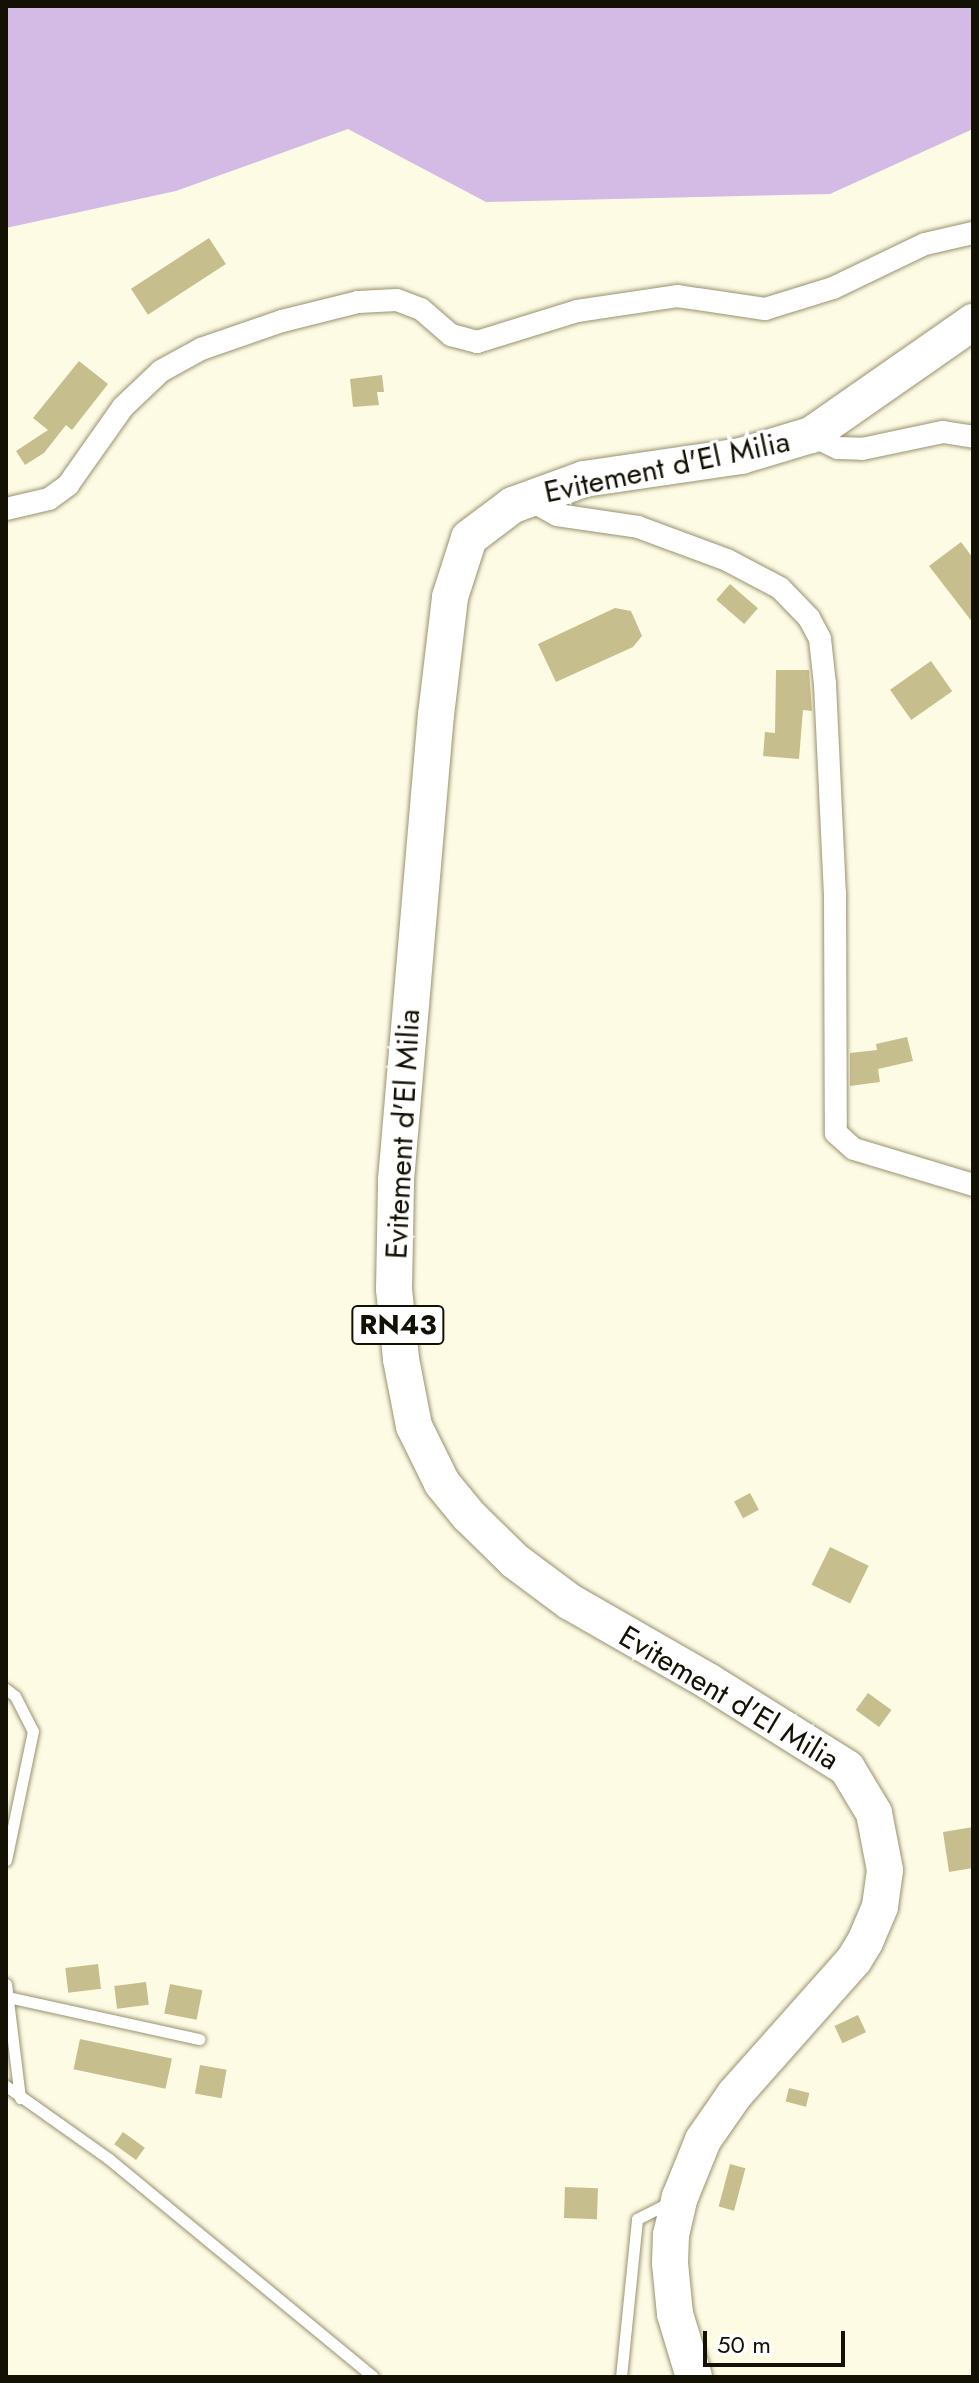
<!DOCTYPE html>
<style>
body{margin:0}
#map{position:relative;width:979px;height:2383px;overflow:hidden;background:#fefbe5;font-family:Jost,sans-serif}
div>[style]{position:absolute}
.forest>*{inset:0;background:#d3bbe6}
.building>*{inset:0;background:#c7be8d;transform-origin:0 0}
.roads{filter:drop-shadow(0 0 2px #97926f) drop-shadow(0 0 2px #97926f)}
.service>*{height:11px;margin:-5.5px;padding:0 5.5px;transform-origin:5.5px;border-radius:5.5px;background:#fff}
.minor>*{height:22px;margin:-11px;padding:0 11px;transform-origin:11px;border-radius:11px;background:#fff}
.primary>*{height:36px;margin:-18px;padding:0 18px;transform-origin:18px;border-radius:18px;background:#fff}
span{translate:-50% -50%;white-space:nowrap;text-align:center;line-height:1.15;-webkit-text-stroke:6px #fff;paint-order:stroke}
.shield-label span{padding:2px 6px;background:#fff;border:2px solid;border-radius:6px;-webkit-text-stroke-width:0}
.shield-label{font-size:28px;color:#131004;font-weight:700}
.street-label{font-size:30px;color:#131004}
.frame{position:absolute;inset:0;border:8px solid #131004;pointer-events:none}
.scale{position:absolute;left:703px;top:2331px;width:142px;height:36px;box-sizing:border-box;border:4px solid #131004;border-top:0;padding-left:10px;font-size:24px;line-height:28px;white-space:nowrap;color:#131004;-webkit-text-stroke:6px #fff;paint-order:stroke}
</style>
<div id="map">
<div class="forest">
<i style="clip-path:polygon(6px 6px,973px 6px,973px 129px,830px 194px,486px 202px,348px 129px,176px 191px,6px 228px)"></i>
</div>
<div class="building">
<i style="left:209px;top:238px;width:31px;height:93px;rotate:57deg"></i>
<i style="clip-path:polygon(79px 361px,108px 384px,72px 430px,66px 425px,44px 453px,25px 465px,16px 451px,48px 430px,33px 418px)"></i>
<i style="clip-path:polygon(382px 375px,384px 392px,377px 392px,379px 405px,353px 407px,350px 379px)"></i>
<i style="clip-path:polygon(961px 542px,973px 558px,973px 623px,929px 566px)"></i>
<i style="left:730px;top:584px;width:37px;height:21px;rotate:41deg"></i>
<i style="clip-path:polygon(615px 608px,631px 611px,642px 636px,633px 647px,556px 682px,538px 644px)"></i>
<i style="left:931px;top:661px;width:37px;height:50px;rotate:55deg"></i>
<i style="clip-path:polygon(776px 670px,809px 670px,812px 711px,803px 710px,799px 759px,763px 756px,765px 732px,775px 733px)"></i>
<i style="clip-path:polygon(907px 1037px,913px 1061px,878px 1069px,880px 1082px,850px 1086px,850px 1053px,877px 1050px,876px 1044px)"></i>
<i style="left:750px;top:1493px;width:19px;height:18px;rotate:62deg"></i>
<i style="left:830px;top:1547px;width:43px;height:42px;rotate:26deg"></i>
<i style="left:868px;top:1693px;width:29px;height:21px;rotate:36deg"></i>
<i style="clip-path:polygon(973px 1827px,973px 1868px,949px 1872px,943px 1832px)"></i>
<i style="left:98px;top:1964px;width:25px;height:33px;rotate:83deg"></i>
<i style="left:146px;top:1982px;width:23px;height:32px;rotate:83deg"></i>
<i style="left:170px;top:1984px;width:33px;height:30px;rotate:11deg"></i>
<i style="left:858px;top:2015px;width:19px;height:26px;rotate:65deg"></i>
<i style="left:80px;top:2039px;width:94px;height:31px;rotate:12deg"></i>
<i style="left:200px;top:2065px;width:27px;height:29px;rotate:10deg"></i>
<i style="left:789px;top:2088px;width:21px;height:14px;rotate:14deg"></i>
<i style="left:123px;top:2132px;width:27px;height:15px;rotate:36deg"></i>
<i style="left:730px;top:2164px;width:16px;height:44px;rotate:15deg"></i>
<i style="left:565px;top:2187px;width:33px;height:31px;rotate:2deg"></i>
</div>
<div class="roads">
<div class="service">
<i style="left:6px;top:1689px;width:11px;rotate:38deg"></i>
<i style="left:15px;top:1696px;width:39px;rotate:63deg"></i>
<i style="left:33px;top:1731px;width:132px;rotate:101.8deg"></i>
<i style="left:6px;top:1984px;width:115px;rotate:83deg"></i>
<i style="left:8px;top:1997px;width:196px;rotate:12.4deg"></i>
<i style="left:6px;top:2086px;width:126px;rotate:35.3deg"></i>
<i style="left:109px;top:2159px;width:342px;rotate:39.5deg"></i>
<i style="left:621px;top:2377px;width:159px;rotate:-84.2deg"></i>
<i style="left:637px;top:2219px;width:36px;rotate:-27deg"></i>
</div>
<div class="minor">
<i style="left:811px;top:435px;width:30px;rotate:26deg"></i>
<i style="left:838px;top:448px;width:24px;rotate:2deg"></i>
<i style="left:862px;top:449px;width:83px;rotate:-11.9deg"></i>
<i style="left:943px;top:432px;width:30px;rotate:9deg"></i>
<i style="left:528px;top:499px;width:33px;rotate:29deg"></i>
<i style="left:557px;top:515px;width:82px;rotate:8.4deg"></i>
<i style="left:638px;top:527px;width:95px;rotate:20.3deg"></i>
<i style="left:727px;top:560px;width:60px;rotate:27.8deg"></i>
<i style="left:780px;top:588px;width:42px;rotate:46deg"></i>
<i style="left:809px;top:618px;width:24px;rotate:62deg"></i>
<i style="left:820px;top:639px;width:45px;rotate:83.7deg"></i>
<i style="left:825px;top:684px;width:209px;rotate:87.3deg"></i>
<i style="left:835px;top:893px;width:240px;rotate:89.8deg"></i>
<i style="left:836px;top:1133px;width:24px;rotate:42deg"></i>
<i style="left:854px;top:1149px;width:124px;rotate:16.8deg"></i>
<i style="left:6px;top:509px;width:44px;rotate:-13.1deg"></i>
<i style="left:49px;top:499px;width:24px;rotate:-36deg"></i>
<i style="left:68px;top:485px;width:95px;rotate:-54.8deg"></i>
<i style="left:123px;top:407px;width:52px;rotate:-43.5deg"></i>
<i style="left:161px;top:371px;width:46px;rotate:-28.8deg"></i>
<i style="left:201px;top:349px;width:86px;rotate:-19.1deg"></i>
<i style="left:282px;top:321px;width:78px;rotate:-14deg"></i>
<i style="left:358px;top:302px;width:39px;rotate:-3deg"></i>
<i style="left:397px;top:300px;width:26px;rotate:21deg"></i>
<i style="left:421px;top:309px;width:40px;rotate:41deg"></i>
<i style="left:451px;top:335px;width:27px;rotate:15deg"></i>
<i style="left:477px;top:342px;width:105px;rotate:-17.2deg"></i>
<i style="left:577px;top:311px;width:101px;rotate:-8.5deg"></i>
<i style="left:677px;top:296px;width:89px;rotate:8.4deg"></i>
<i style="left:765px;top:309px;width:71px;rotate:-17.2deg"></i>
<i style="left:833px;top:288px;width:102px;rotate:-25.6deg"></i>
<i style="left:925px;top:244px;width:49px;rotate:-12.9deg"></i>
</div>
<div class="primary">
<i style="left:694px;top:2377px;width:66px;rotate:-106.8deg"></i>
<i style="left:675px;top:2314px;width:51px;rotate:-95.6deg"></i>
<i style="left:670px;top:2263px;width:28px;rotate:-88deg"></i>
<i style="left:671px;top:2235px;width:39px;rotate:-77deg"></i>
<i style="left:680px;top:2197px;width:61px;rotate:-68deg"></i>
<i style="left:703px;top:2140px;width:56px;rotate:-55.2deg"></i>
<i style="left:735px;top:2094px;width:179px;rotate:-48.4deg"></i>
<i style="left:854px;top:1960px;width:21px;rotate:-59deg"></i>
<i style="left:865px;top:1942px;width:39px;rotate:-67deg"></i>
<i style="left:880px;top:1906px;width:36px;rotate:-82deg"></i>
<i style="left:885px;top:1870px;width:58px;rotate:-100.9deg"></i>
<i style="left:874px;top:1813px;width:52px;rotate:-121deg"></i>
<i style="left:847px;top:1768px;width:164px;rotate:-148deg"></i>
<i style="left:708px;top:1681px;width:159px;rotate:-150.2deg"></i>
<i style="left:570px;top:1602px;width:69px;rotate:-143.3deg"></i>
<i style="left:515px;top:1561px;width:64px;rotate:-135.6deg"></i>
<i style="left:469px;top:1516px;width:43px;rotate:-129.3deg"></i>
<i style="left:442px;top:1483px;width:64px;rotate:-116.2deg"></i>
<i style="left:414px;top:1426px;width:68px;rotate:-101deg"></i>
<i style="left:401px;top:1359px;width:70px;rotate:-95.7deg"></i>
<i style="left:394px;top:1289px;width:109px;rotate:-88.9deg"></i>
<i style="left:396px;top:1180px;width:467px;rotate:-85.1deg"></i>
<i style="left:436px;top:715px;width:119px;rotate:-83.2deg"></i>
<i style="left:450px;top:597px;width:62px;rotate:-72.1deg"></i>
<i style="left:469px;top:538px;width:55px;rotate:-36.9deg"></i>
<i style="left:513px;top:505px;width:76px;rotate:-20.1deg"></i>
<i style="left:584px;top:479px;width:159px;rotate:-8.3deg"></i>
<i style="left:741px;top:456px;width:73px;rotate:-16.7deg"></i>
<i style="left:811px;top:435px;width:198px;rotate:-34.9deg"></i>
</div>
</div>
<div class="shield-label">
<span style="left:398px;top:1325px">RN43</span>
</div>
<div class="street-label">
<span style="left:667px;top:467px;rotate:-12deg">Evitement d'El Milia</span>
<span style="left:403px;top:1134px;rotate:-87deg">Evitement d'El Milia</span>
<span style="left:729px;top:1698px;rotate:31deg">Evitement d'El Milia</span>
</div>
<div class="frame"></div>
<div class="scale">50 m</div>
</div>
